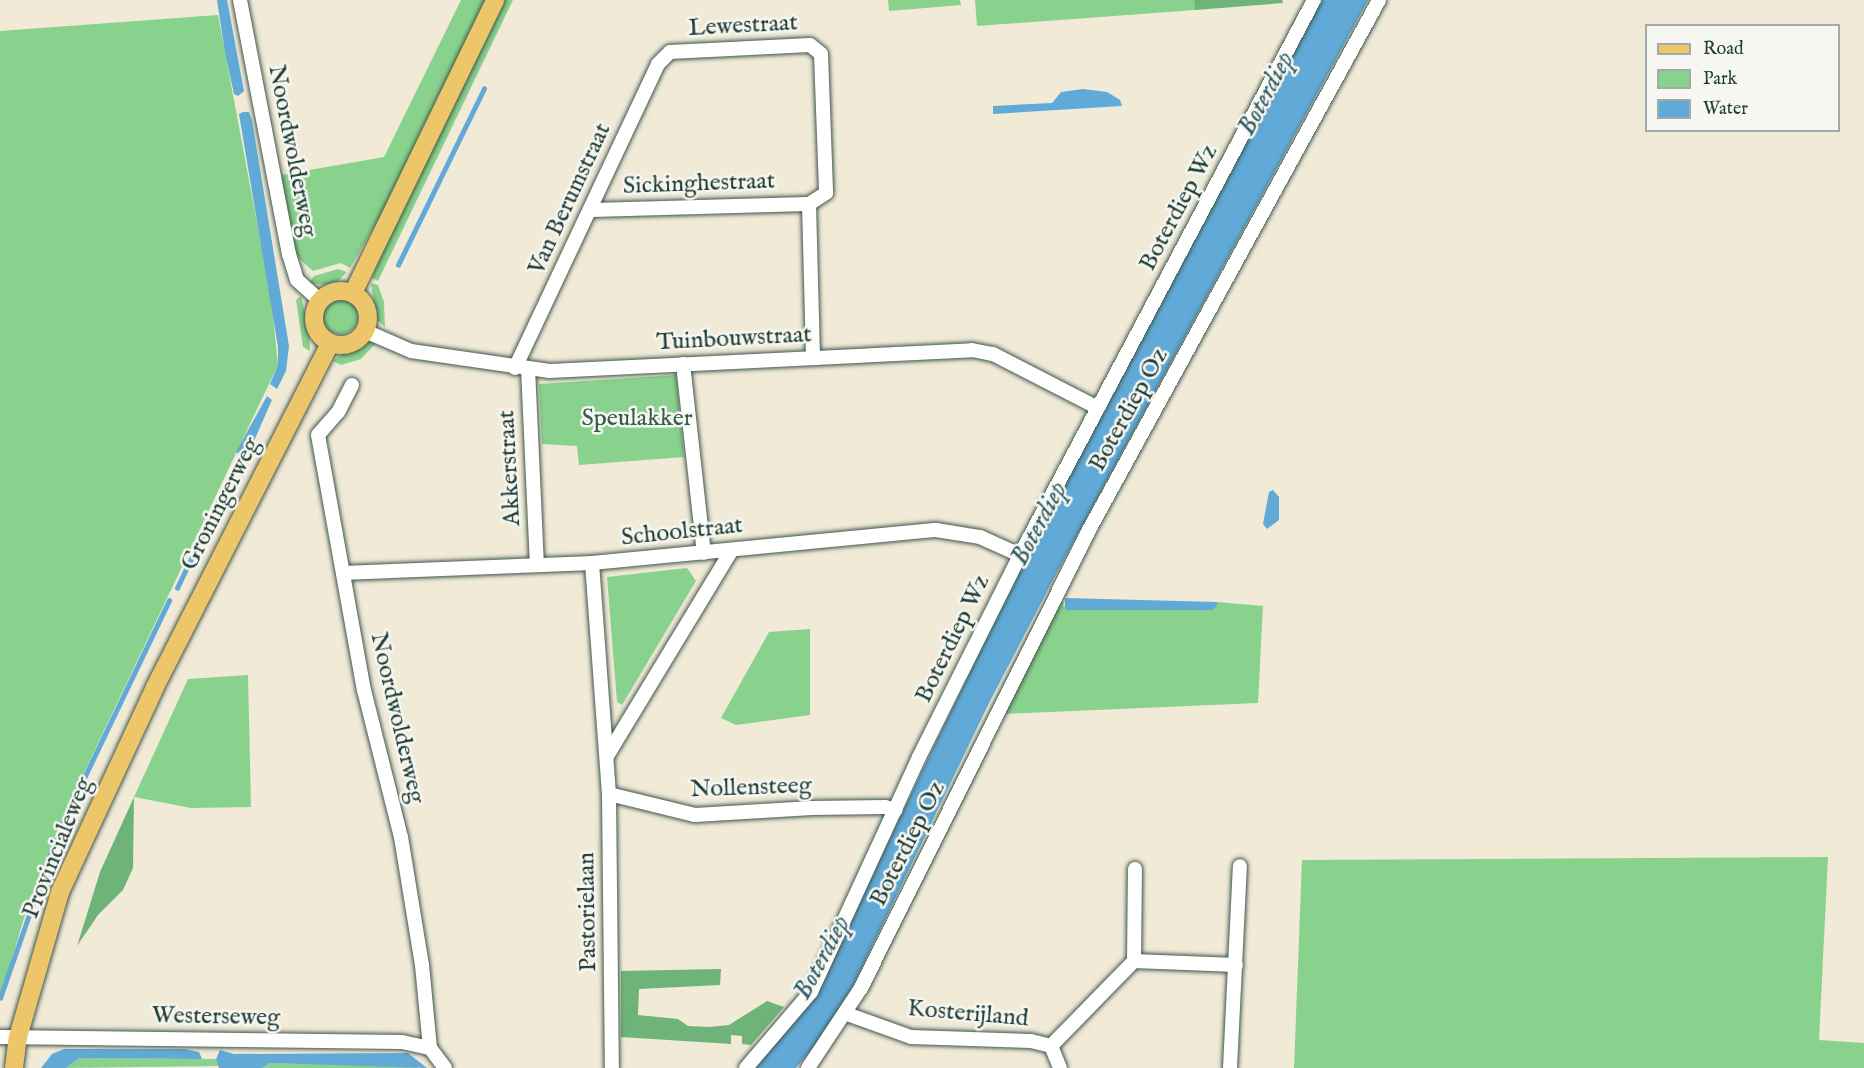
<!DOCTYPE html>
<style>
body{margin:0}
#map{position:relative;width:1864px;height:1068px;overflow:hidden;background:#f1ead7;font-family:"IM FELL English",serif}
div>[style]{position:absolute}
.green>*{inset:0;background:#89d28d}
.round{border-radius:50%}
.forest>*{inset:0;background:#6eb478}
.water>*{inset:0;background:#61aad8}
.stream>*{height:4.5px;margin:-2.25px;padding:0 2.25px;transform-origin:2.25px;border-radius:2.25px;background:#61aad8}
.roads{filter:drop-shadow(0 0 2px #3e574c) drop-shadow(0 0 2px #3e574c)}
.minor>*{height:14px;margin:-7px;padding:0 7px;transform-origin:7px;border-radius:7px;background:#fff}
.major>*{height:18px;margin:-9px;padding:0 9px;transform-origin:9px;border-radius:9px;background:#ecc669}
.major>.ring{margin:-9px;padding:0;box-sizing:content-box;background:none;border:18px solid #ecc669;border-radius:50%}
span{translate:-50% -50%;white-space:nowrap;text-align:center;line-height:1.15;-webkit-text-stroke:5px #f6f6f2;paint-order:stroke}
.street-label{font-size:24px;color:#1f3d34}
.park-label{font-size:24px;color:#345b46}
.water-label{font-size:26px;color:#335e65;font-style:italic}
.legend{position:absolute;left:1645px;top:24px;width:195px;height:108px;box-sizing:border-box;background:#f6f6f2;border:2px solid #a0aca6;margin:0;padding:8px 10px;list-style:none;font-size:18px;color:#1f3d34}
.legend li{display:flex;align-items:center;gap:12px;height:30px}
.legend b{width:30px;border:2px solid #a0aca6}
</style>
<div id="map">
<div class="green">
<i style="clip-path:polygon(461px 0,487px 0,386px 206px,350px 268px,341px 263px,313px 271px,295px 255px,281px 175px,384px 157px)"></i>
<i style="clip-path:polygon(503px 0,513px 0,378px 281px,372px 278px,391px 229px)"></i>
<i style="clip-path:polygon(888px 0,960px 0,961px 5px,889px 11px)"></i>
<i style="clip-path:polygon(975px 0,1194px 0,1195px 10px,977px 26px)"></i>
<i style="clip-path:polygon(218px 15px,271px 297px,278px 365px,61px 821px,24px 918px,0 999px,0 31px)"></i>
<i style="clip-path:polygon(338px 269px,347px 272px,338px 281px,324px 285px,309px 283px,314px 276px)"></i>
<i style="clip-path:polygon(371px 283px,378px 285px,384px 302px,385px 327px,376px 319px)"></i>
<i style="clip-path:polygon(301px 296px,309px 331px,310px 351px,303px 347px,296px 300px)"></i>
<i class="round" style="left:322px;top:298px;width:36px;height:36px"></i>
<i style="clip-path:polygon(368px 342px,377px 342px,361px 359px,341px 365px,333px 361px,348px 349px)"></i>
<i style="clip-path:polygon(676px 375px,684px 457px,579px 465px,577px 446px,542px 444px,539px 384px)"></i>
<i style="clip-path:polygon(687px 568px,696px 581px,622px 705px,617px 702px,607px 577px)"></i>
<i style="clip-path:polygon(1064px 602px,1063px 606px,1212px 610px,1217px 602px,1263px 606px,1258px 703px,1003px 714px,1058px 603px)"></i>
<i style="clip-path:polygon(810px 629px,810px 715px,736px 725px,721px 718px,769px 632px)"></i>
<i style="clip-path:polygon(248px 675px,251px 807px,191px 808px,134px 797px,188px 679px)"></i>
<i style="clip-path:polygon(1828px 857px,1819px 1040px,1864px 1043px,1864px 1068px,1294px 1068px,1302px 860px)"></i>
<i style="clip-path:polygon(79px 1058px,216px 1059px,219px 1066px,66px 1068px)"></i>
<i style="clip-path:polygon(270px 1063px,414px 1066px,418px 1068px,262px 1068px)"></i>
</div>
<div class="forest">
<i style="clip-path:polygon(1194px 0,1282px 0,1283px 3px,1195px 10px)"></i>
<i style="clip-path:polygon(134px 797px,133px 868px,123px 890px,98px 915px,77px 946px,100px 872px)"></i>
<i style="clip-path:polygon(721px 969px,720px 985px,639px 989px,638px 1015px,678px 1019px,688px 1026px,709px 1027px,729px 1025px,767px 1001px,784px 1007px,751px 1045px,742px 1044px,742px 1036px,731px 1035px,731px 1044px,621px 1037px,621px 971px)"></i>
</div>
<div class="water">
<i style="clip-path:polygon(217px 0,227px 0,244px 91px,238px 96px,234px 94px,225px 53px)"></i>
<i style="clip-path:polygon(1320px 0,1368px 0,1056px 574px,989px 703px,850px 992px,830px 1027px,796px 1068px,755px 1068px,814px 995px,1008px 593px)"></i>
<i style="clip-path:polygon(1083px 89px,1107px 92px,1120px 100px,1122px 106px,993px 114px,993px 106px,1052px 103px,1061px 92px)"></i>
<i style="clip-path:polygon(243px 112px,249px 112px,252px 120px,289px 346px,286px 371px,277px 389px,270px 384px,278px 365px,278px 347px,239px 114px)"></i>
<i style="clip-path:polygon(267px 396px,272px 400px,246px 459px,236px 452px)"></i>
<i style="clip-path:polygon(1273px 490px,1279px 497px,1279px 520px,1267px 529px,1263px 524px,1269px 492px)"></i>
<i style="clip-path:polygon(1065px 598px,1217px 602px,1217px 606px,1212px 610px,1065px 610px)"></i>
<i style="clip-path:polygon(64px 1049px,185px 1049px,199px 1052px,202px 1059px,79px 1058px,66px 1068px,41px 1068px,52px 1054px)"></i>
<i style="clip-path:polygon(220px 1050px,234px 1054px,408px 1053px,427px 1068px,270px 1063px,262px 1068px,219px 1068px,216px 1059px)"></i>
</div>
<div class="stream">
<i style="left:398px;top:265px;width:196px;rotate:-64deg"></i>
<i style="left:177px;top:588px;width:136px;rotate:-64.4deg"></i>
<i style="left:61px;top:826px;width:250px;rotate:-64.4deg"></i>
<i style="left:0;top:998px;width:167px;rotate:-70.8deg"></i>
</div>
<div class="roads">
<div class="minor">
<i style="left:240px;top:0;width:259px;rotate:79.1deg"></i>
<i style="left:289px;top:254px;width:27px;rotate:73deg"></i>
<i style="left:297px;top:280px;width:31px;rotate:42deg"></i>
<i style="left:590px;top:210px;width:219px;rotate:-1.6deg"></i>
<i style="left:365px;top:331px;width:50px;rotate:23.5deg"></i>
<i style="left:411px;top:351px;width:140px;rotate:8.2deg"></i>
<i style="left:550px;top:371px;width:423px;rotate:-2.8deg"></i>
<i style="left:972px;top:350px;width:21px;rotate:11deg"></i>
<i style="left:993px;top:354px;width:118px;rotate:27.2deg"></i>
<i style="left:683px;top:364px;width:190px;rotate:83.7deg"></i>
<i style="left:515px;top:368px;width:336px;rotate:-64.8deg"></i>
<i style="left:658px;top:64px;width:17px;rotate:-45deg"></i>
<i style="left:670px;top:52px;width:140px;rotate:-2.9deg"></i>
<i style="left:810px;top:45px;width:14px;rotate:39deg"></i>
<i style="left:821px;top:54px;width:139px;rotate:87.9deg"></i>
<i style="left:826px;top:193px;width:20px;rotate:147deg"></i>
<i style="left:809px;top:204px;width:153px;rotate:88.5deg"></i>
<i style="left:528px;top:368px;width:197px;rotate:87.4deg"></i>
<i style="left:352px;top:385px;width:30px;rotate:117deg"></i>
<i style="left:338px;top:412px;width:30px;rotate:131deg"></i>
<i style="left:318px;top:435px;width:259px;rotate:79.8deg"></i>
<i style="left:364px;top:690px;width:152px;rotate:75.9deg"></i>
<i style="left:401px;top:837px;width:130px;rotate:80.7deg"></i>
<i style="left:422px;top:965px;width:83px;rotate:84.5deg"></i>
<i style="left:430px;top:1048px;width:25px;rotate:53deg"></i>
<i style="left:592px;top:563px;width:232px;rotate:85.8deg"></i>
<i style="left:609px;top:794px;width:274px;rotate:89.4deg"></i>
<i style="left:343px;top:573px;width:249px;rotate:-2.3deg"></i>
<i style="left:592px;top:563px;width:346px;rotate:-5.5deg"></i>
<i style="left:936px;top:530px;width:45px;rotate:9deg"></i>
<i style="left:980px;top:537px;width:44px;rotate:24.2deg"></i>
<i style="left:607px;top:756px;width:241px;rotate:-58.8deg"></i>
<i style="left:609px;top:794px;width:89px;rotate:13.7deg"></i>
<i style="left:695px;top:815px;width:117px;rotate:-3.4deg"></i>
<i style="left:812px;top:808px;width:73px;rotate:-0.8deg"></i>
<i style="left:885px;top:807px;width:11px;rotate:15deg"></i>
<i style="left:1134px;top:961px;width:102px;rotate:2.2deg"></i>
<i style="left:847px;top:1014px;width:68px;rotate:19.8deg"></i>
<i style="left:911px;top:1037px;width:120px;rotate:1.9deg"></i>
<i style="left:1031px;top:1041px;width:21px;rotate:14deg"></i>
<i style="left:0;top:1037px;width:402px;rotate:0.7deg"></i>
<i style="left:402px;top:1042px;width:29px;rotate:12deg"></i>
<i style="left:746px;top:1068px;width:100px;rotate:-49.5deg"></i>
<i style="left:811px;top:992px;width:259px;rotate:-65.3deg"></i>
<i style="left:919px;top:757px;width:226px;rotate:-63.4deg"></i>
<i style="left:1020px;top:555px;width:628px;rotate:-62.09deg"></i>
<i style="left:808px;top:1068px;width:96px;rotate:-56.5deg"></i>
<i style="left:861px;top:988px;width:512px;rotate:-63.54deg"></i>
<i style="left:1089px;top:530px;width:604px;rotate:-61.31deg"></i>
<i style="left:1060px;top:1068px;width:24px;rotate:-112deg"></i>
<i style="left:1051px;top:1046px;width:119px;rotate:-45.7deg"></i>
<i style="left:1134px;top:961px;width:92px;rotate:-89.4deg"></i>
<i style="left:1230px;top:1068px;width:202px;rotate:-87.2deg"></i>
</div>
<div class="major">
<i class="ring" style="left:314px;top:291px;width:36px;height:36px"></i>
<i style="left:353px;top:293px;width:326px;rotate:-64.1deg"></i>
<i style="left:14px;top:1068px;width:31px;rotate:-83deg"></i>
<i style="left:18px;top:1037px;width:151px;rotate:-73.8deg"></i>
<i style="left:60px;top:892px;width:226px;rotate:-65.1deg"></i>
<i style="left:155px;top:687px;width:386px;rotate:-63deg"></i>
</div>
</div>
<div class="street-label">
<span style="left:743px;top:26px;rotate:-3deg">Lewestraat</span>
<span style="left:292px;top:151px;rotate:79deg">Noordwolderweg</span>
<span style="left:699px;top:184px;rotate:-2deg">Sickinghestraat</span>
<span style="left:570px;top:199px;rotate:-65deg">Van Berumstraat</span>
<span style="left:1179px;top:208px;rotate:-62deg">Boterdiep Wz</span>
<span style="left:734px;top:339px;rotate:-3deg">Tuinbouwstraat</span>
<span style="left:1129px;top:410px;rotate:-61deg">Boterdiep Oz</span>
<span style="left:510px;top:468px;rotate:-93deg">Akkerstraat</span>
<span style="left:221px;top:504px;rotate:-63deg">Groningerweg</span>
<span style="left:682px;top:532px;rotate:-6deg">Schoolstraat</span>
<span style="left:953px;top:639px;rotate:-64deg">Boterdiep Wz</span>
<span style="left:397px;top:718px;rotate:77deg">Noordwolderweg</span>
<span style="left:751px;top:788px;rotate:-2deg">Nollensteeg</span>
<span style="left:908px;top:844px;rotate:-63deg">Boterdiep Oz</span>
<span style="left:58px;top:848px;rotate:-68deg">Provincialeweg</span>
<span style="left:588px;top:912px;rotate:-91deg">Pastorielaan</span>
<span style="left:968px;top:1014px;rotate:5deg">Kosterijland</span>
<span style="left:216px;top:1017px;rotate:1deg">Westerseweg</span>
</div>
<div class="park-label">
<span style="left:637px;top:419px">Speulakker</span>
</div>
<div class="water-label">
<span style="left:1266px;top:94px;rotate:-62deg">Boterdiep</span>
<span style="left:1039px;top:524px;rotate:-62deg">Boterdiep</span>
<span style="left:822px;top:958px;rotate:-62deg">Boterdiep</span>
</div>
<ul class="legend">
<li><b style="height:8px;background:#ecc669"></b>Road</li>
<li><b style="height:16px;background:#89d28d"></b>Park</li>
<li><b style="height:16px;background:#61aad8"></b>Water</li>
</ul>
</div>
